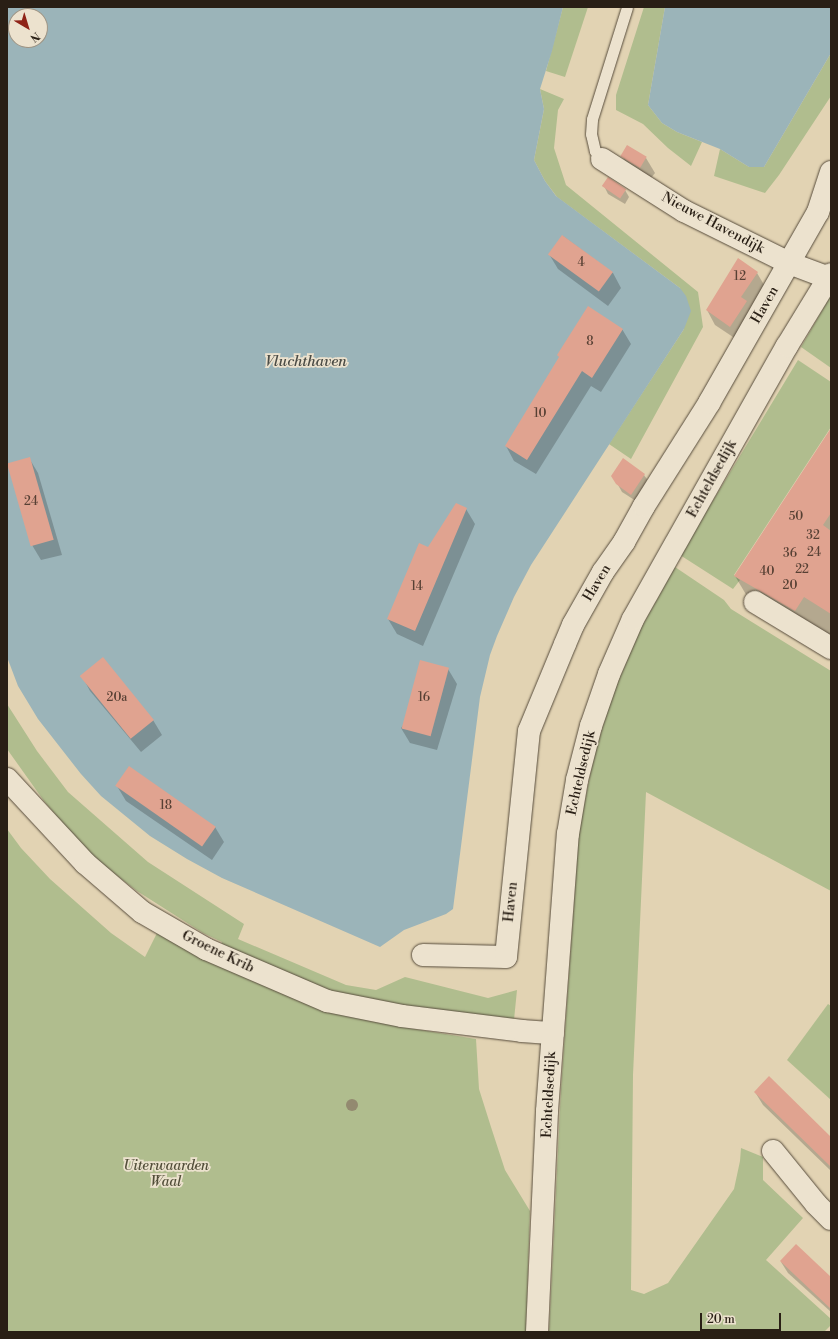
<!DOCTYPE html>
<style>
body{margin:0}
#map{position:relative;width:838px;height:1339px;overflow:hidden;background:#e2d3b3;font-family:"Libre Bodoni",serif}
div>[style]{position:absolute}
.green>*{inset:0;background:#b0bd8e}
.water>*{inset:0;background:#9bb4b9}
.shadow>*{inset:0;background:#0003}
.building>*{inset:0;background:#e0a390;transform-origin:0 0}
.roads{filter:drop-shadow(0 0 1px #574c3c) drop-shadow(0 0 1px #574c3c)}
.service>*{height:11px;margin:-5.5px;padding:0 5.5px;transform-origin:5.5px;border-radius:5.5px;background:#ece2ce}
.minor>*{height:22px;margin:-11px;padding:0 11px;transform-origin:11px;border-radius:11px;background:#ece2ce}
.trees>*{width:12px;height:12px;margin:-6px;border-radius:50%;background:#938a70}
span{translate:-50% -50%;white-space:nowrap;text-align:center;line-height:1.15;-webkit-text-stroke:3.5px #ece2ce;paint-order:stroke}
.number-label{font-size:12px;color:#574034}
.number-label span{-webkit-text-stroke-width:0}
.street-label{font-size:14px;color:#291f15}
.park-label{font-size:14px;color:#524e39;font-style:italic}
.water-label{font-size:15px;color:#4b4c46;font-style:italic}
.frame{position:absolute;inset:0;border:8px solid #291f15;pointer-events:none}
.north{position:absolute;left:8px;top:8px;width:40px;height:40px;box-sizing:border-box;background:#ece2ce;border:1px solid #9e9484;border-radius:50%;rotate:142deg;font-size:11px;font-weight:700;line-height:16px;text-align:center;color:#291f15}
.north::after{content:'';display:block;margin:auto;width:14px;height:18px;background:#8f2418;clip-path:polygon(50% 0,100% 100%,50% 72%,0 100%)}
.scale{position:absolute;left:700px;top:1313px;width:81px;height:18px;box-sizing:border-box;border:2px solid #291f15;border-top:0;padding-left:5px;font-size:12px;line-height:14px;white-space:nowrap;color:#291f15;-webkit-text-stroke:3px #ece2ce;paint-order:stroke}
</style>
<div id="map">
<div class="green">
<i style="clip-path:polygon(563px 7px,588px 7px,565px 77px,546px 71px)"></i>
<i style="clip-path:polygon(644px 7px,665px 7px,648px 105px,662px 123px,677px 132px,702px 142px,691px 166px,668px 148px,643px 124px,616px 110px,616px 95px)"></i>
<i style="clip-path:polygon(831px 53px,831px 96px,779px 175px,765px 193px,714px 176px,720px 149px,749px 167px,764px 167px)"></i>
<i style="clip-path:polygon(540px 89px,564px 99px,558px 110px,554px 148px,566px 185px,698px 292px,703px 327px,631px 459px,609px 444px,684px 329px,680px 288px,557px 197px,545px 181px,534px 160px,544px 109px)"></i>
<i style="clip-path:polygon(831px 295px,831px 368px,801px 347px)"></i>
<i style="clip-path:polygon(798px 360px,831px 382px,831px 427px,734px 575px,740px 580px,733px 589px,680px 555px)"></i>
<i style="clip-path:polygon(675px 567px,724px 600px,731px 609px,831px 671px,831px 891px,646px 792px,633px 1075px,631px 1290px,644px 1294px,668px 1283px,734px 1189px,740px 1161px,741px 1148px,763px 1157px,763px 1180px,803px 1218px,766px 1260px,831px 1319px,831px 1325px,824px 1332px,549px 1332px,561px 1089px,579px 830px,594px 756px,612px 696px,641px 628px)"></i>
<i style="clip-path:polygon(7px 704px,37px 751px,68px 792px,148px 862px,244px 924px,238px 939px,346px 985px,376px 990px,405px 977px,488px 998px,517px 990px,514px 1020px,473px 1018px,333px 995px,220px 949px,222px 942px,203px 933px,137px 891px,99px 862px,74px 837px,44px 801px,7px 749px)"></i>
<i style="clip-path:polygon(7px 829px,21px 848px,50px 879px,111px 933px,145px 957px,158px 931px,345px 1013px,415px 1029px,476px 1039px,479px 1089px,491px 1127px,505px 1170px,530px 1211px,526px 1332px,7px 1332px)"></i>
<i style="clip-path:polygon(828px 1004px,831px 1006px,831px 1100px,787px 1060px)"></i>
</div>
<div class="water">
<i style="clip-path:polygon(evenodd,7px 7px,563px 7px,552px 51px,540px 89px,544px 109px,534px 160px,545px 181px,556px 196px,680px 288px,686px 296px,691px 311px,684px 329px,531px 565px,514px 597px,497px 636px,490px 655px,480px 697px,453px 909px,446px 914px,404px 930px,380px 947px,222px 878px,187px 859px,150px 836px,101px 796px,81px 774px,38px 719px,18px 686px,7px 657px,7px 7px,16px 16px,40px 16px,40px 40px,16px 40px,16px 16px)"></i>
<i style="clip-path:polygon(665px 7px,831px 7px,831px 53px,764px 167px,749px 167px,720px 149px,677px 132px,662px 123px,648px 105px)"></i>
</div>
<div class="shadow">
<i style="clip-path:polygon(622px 156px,646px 158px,655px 173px,648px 182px,631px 171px)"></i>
<i style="clip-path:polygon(604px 186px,625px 190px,629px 197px,625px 204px,608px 194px)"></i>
<i style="clip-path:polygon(563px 236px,613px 273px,621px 288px,608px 306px,558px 269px,549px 254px)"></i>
<i style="clip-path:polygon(757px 273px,766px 288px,739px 341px,715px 325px,707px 310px)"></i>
<i style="clip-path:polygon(622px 329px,631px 344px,601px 392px,591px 386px,536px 474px,514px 461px,506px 446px,560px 358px,558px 355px)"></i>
<i style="clip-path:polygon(831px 430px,831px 637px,757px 613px,735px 576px)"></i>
<i style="clip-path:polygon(29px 458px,38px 473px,62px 555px,41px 560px,32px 545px)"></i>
<i style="clip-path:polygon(644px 475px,649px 482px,636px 501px,622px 492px,613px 476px)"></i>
<i style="clip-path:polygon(466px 509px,475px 524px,423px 646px,397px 634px,388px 619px)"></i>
<i style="clip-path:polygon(448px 669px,457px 684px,437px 750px,410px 743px,401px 728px)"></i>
<i style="clip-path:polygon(82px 676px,153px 720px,162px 735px,141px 752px,90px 691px)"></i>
<i style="clip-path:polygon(117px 786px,215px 827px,224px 842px,212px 860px,126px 801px)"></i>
<i style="clip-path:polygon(755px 1092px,829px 1137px,831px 1135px,831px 1171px,763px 1105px)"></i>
<i style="clip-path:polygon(781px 1262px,831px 1279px,831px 1312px,788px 1273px)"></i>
</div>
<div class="building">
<i style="left:627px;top:145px;width:23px;height:13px;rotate:31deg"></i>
<i style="left:608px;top:177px;width:22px;height:11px;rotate:34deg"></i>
<i style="left:562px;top:235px;width:63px;height:24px;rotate:36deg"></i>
<i style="clip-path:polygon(738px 258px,758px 272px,741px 297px,747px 301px,730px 327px,706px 310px)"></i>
<i style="clip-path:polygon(588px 306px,623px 329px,592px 378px,582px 371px,527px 460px,505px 446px,559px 357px,557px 355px)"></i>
<i style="clip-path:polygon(831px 428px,831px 513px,823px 525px,831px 531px,831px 614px,804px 597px,795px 611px,734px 576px)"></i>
<i style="left:30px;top:457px;width:86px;height:24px;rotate:74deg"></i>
<i style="clip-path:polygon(623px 458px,645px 474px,631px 495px,616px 484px,611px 476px)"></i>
<i style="clip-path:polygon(456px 503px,467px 508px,415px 631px,387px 619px,419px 543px,428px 547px)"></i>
<i style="left:103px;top:657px;width:81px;height:30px;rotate:51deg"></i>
<i style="left:420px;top:660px;width:30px;height:71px;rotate:15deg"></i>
<i style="left:129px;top:766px;width:106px;height:24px;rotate:35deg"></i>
<i style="clip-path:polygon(769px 1076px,831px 1137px,831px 1167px,754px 1092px)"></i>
<i style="clip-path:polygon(796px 1244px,831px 1277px,831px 1309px,780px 1261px)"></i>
</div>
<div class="roads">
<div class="service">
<i style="left:602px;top:159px;width:11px;rotate:-131deg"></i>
<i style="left:595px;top:151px;width:17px;rotate:-103deg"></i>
<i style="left:591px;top:134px;width:15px;rotate:-86deg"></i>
<i style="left:592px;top:119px;width:117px;rotate:-72.6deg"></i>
</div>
<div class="minor">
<i style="left:602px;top:159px;width:97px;rotate:32.4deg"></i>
<i style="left:684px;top:211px;width:117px;rotate:26.3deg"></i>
<i style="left:789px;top:263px;width:43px;rotate:20.6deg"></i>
<i style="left:755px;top:602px;width:89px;rotate:31.2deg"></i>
<i style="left:7px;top:779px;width:115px;rotate:47.1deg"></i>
<i style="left:85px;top:863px;width:75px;rotate:40.7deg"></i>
<i style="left:142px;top:912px;width:74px;rotate:30deg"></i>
<i style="left:206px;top:949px;width:132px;rotate:23.3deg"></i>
<i style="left:327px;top:1001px;width:76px;rotate:11.3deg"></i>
<i style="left:402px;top:1016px;width:121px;rotate:7.1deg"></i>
<i style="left:522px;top:1031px;width:31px;rotate:4deg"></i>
<i style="left:423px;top:955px;width:83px;rotate:1.4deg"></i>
<i style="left:506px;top:957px;width:227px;rotate:-84.2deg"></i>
<i style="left:529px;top:731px;width:94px;rotate:-67.5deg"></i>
<i style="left:565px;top:644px;width:21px;rotate:-67deg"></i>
<i style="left:573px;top:625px;width:61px;rotate:-60.5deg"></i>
<i style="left:603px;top:572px;width:37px;rotate:-55deg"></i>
<i style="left:624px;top:542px;width:41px;rotate:-60.9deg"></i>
<i style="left:644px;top:506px;width:122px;rotate:-57.7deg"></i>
<i style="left:709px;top:403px;width:220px;rotate:-60.3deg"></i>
<i style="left:818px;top:212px;width:42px;rotate:-72deg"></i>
<i style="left:773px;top:1151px;width:68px;rotate:50.9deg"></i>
<i style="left:816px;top:1204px;width:21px;rotate:45deg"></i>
<i style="left:537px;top:1332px;width:221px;rotate:-87.4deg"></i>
<i style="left:547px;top:1111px;width:278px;rotate:-85.7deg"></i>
<i style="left:568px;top:834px;width:55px;rotate:-80.5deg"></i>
<i style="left:577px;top:780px;width:56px;rotate:-75.5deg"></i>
<i style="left:591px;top:726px;width:55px;rotate:-70.9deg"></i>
<i style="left:609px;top:674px;width:60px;rotate:-66.4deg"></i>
<i style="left:633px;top:619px;width:313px;rotate:-60.6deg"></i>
<i style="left:787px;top:346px;width:84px;rotate:-58.6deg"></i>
</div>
</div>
<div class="trees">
<i style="left:352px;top:1105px"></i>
</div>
<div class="number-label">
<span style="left:581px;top:263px">4</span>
<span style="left:740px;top:277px">12</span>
<span style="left:590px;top:342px">8</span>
<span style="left:540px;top:414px">10</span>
<span style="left:31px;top:502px">24</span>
<span style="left:796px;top:517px">50</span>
<span style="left:813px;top:536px">32</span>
<span style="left:814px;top:553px">24</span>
<span style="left:790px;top:554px">36</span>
<span style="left:802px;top:570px">22</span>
<span style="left:767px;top:572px">40</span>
<span style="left:790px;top:586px">20</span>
<span style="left:417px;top:587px">14</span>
<span style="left:117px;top:698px">20a</span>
<span style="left:424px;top:698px">16</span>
<span style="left:166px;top:806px">18</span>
</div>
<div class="street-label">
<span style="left:713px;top:223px;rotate:28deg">Nieuwe Havendijk</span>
<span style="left:765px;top:305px;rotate:-60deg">Haven</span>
<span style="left:712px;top:479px;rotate:-61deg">Echteldsedijk</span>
<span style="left:597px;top:583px;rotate:-59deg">Haven</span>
<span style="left:581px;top:773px;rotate:-77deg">Echteldsedijk</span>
<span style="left:511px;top:902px;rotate:-84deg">Haven</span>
<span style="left:218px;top:952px;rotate:26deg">Groene Krib</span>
<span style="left:549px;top:1095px;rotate:-87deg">Echteldsedijk</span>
</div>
<div class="park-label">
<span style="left:166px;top:1174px">Uiterwaarden<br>Waal</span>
</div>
<div class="water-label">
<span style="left:306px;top:362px">Vluchthaven</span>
</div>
<div class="frame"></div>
<div class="north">N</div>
<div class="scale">20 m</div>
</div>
